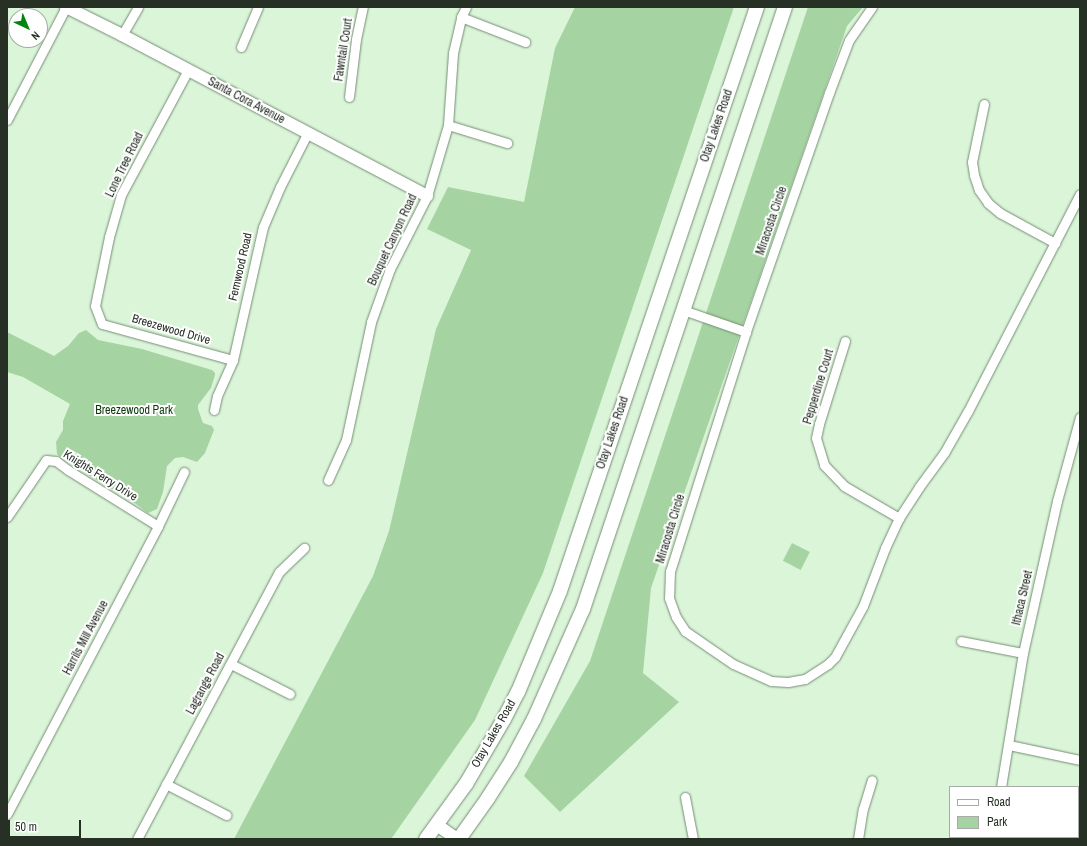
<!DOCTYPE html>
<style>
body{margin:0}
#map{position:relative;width:1087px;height:846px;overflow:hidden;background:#dbf5d9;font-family:"Archivo Narrow",sans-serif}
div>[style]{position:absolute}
.green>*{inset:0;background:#a5d4a2;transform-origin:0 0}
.roads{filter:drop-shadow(0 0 1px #758d74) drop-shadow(0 0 1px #758d74)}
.street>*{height:9px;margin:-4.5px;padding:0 4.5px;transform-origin:4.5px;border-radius:4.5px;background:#fff}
.secondary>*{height:12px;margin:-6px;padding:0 6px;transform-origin:6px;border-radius:6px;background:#fff}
.primary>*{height:14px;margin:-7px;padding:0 7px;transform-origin:7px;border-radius:7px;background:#fff}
span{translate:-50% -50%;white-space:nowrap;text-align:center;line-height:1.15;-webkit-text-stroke:4px #fff;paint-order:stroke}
.street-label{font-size:12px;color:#263025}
.park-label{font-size:12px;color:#0d360d}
.frame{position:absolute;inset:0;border:8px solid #263025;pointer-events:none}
.legend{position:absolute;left:949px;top:786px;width:130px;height:52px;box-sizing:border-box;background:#fff;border:1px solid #a8aca8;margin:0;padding:5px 7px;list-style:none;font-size:12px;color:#263025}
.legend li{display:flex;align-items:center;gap:8px;height:20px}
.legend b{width:20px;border:1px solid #a8aca8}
.north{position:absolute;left:8px;top:8px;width:40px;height:40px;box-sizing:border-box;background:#fff;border:1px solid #a8aca8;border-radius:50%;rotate:136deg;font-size:11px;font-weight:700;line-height:16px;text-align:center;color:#263025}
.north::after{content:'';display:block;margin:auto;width:14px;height:18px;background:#00860c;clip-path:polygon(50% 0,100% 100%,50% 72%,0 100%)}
.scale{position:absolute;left:8px;top:820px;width:73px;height:18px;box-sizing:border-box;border:2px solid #263025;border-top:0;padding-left:5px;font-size:12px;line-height:14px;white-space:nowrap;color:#263025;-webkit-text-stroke:3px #fff;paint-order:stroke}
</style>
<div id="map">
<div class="green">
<i style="clip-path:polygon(575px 7px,734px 7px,543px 573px,475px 720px,391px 839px,234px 839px,373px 576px,389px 531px,436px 329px,471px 250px,427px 229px,448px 187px,524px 202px,555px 48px)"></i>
<i style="clip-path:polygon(808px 7px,863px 7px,847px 26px,651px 588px,643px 673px,679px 702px,560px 812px,524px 776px,590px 661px)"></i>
<i style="clip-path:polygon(86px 330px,98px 340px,142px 349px,212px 370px,215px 373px,215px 375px,211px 388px,198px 405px,198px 409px,203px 423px,212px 426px,214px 430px,205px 453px,197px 462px,183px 457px,175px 458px,167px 466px,163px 492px,157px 509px,148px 513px,136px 504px,62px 459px,57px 454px,56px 442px,63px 430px,63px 421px,70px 404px,23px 377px,7px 372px,7px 332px,54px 356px,68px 346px,79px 333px)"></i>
<i style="left:792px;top:543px;width:20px;height:20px;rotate:27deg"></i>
</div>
<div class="roads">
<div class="street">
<i style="left:872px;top:7px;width:40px;rotate:124.9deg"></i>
<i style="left:849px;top:40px;width:57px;rotate:110.7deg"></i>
<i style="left:829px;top:93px;width:253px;rotate:109.2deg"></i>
<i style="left:746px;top:332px;width:251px;rotate:107.6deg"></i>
<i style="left:670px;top:571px;width:27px;rotate:92deg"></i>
<i style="left:669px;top:598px;width:20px;rotate:70deg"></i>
<i style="left:676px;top:617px;width:17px;rotate:57deg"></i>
<i style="left:685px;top:631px;width:58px;rotate:34.5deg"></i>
<i style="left:733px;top:664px;width:42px;rotate:24.1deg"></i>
<i style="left:771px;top:681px;width:17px;rotate:3deg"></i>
<i style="left:788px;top:682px;width:17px;rotate:-10deg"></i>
<i style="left:805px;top:679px;width:27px;rotate:-33deg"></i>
<i style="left:828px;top:664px;width:10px;rotate:-45deg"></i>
<i style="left:835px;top:657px;width:58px;rotate:-61.2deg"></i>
<i style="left:863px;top:606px;width:62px;rotate:-69.2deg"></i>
<i style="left:885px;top:548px;width:33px;rotate:-65deg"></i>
<i style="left:899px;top:518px;width:37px;rotate:-57deg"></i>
<i style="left:919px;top:487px;width:42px;rotate:-53.7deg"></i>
<i style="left:944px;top:453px;width:48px;rotate:-60.3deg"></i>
<i style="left:968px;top:411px;width:244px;rotate:-62.7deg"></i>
<i style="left:461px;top:17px;width:69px;rotate:21.3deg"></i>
<i style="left:122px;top:35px;width:32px;rotate:-60deg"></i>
<i style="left:241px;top:47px;width:43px;rotate:-67deg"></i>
<i style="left:188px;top:70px;width:142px;rotate:118.2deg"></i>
<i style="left:121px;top:195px;width:44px;rotate:105.9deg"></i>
<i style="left:109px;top:237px;width:70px;rotate:101.5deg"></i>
<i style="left:95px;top:306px;width:19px;rotate:69deg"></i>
<i style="left:102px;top:324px;width:136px;rotate:15.4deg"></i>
<i style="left:349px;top:97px;width:58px;rotate:-83.1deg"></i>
<i style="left:356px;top:39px;width:33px;rotate:-78deg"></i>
<i style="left:984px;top:104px;width:59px;rotate:101.7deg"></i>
<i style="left:972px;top:162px;width:13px;rotate:81deg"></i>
<i style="left:974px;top:175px;width:16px;rotate:72deg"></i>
<i style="left:979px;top:190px;width:16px;rotate:55deg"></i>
<i style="left:988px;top:203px;width:16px;rotate:40deg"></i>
<i style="left:1000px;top:213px;width:63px;rotate:28.6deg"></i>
<i style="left:7px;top:120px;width:127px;rotate:-62.4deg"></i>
<i style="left:448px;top:125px;width:62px;rotate:17deg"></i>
<i style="left:683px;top:310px;width:67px;rotate:19.2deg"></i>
<i style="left:845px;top:341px;width:87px;rotate:107.4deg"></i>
<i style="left:819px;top:424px;width:14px;rotate:102deg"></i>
<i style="left:816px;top:438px;width:28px;rotate:73deg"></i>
<i style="left:824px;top:465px;width:29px;rotate:46deg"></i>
<i style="left:844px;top:486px;width:64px;rotate:30.2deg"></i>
<i style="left:214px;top:410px;width:14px;rotate:-78deg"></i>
<i style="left:217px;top:396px;width:39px;rotate:-66deg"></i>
<i style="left:233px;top:360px;width:136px;rotate:-77.3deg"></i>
<i style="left:263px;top:227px;width:43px;rotate:-67deg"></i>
<i style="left:280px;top:187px;width:59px;rotate:-63deg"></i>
<i style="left:328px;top:480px;width:44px;rotate:-65.8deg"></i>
<i style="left:346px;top:440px;width:121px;rotate:-78deg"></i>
<i style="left:371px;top:322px;width:56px;rotate:-70.3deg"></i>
<i style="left:390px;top:269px;width:82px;rotate:-63.1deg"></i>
<i style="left:427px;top:196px;width:74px;rotate:-73.5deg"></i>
<i style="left:448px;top:125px;width:72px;rotate:-86deg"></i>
<i style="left:453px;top:53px;width:37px;rotate:-77deg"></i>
<i style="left:461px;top:17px;width:11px;rotate:-63deg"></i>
<i style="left:7px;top:517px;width:69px;rotate:-55.6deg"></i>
<i style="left:46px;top:460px;width:10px;rotate:6deg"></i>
<i style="left:56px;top:461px;width:15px;rotate:37deg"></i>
<i style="left:68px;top:470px;width:106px;rotate:31.9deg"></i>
<i style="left:961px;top:641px;width:63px;rotate:11deg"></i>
<i style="left:231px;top:664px;width:66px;rotate:27deg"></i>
<i style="left:1009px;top:745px;width:73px;rotate:11.9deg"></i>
<i style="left:166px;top:784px;width:68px;rotate:27.3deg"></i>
<i style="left:1001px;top:787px;width:136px;rotate:-80.7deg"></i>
<i style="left:1023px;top:653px;width:156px;rotate:-77.4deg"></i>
<i style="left:1057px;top:501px;width:87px;rotate:-74.7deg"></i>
<i style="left:685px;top:797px;width:43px;rotate:79.2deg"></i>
<i style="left:7px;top:814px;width:325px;rotate:-62.3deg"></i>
<i style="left:158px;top:526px;width:60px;rotate:-64.3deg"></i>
<i style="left:137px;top:839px;width:302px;rotate:-62deg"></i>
<i style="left:279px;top:572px;width:35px;rotate:-44deg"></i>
<i style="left:858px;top:839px;width:30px;rotate:-81deg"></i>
<i style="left:863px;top:809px;width:30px;rotate:-73deg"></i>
<i style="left:991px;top:839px;width:2px;rotate:-90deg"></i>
</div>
<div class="secondary">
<i style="left:66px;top:7px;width:63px;rotate:26.6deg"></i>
<i style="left:122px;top:35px;width:345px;rotate:27.8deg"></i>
<i style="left:437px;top:825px;width:24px;rotate:35deg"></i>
</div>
<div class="primary">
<i style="left:426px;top:839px;width:68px;rotate:-54deg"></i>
<i style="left:466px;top:784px;width:75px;rotate:-59.7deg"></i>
<i style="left:504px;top:719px;width:30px;rotate:-63deg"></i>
<i style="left:518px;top:692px;width:109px;rotate:-67.4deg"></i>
<i style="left:560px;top:591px;width:616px;rotate:-71.36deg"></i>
<i style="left:459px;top:839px;width:50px;rotate:-54.7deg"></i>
<i style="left:488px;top:798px;width:43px;rotate:-57.4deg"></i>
<i style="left:511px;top:762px;width:49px;rotate:-61.9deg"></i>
<i style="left:534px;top:719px;width:120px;rotate:-66deg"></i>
<i style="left:583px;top:609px;width:635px;rotate:-71.45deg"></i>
</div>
</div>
<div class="street-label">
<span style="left:344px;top:50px;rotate:-81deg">Fawntail Court</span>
<span style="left:246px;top:101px;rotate:28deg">Santa Cora Avenue</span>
<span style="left:717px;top:126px;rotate:-71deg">Otay Lakes Road</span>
<span style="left:125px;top:165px;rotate:-64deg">Lone Tree Road</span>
<span style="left:772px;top:221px;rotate:-71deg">Miracosta Circle</span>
<span style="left:393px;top:240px;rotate:-65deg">Bouquet Canyon Road</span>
<span style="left:241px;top:267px;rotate:-77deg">Fernwood Road</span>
<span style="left:171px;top:330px;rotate:16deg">Breezewood Drive</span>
<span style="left:819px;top:387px;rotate:-73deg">Pepperdine Court</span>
<span style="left:613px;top:433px;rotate:-71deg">Otay Lakes Road</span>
<span style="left:100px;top:476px;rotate:32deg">Knights Ferry Drive</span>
<span style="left:671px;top:529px;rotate:-73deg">Miracosta Circle</span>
<span style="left:1023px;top:598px;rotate:-77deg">Ithaca Street</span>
<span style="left:86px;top:638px;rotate:-62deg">Harrils Mill Avenue</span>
<span style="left:206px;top:684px;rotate:-62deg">Lagrange Road</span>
<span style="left:494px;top:734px;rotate:-60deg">Otay Lakes Road</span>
</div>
<div class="park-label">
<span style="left:134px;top:411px">Breezewood Park</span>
</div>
<div class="frame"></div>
<ul class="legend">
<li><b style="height:5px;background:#fff"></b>Road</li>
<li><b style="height:11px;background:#a5d4a2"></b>Park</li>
</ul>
<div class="north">N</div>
<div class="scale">50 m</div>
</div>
